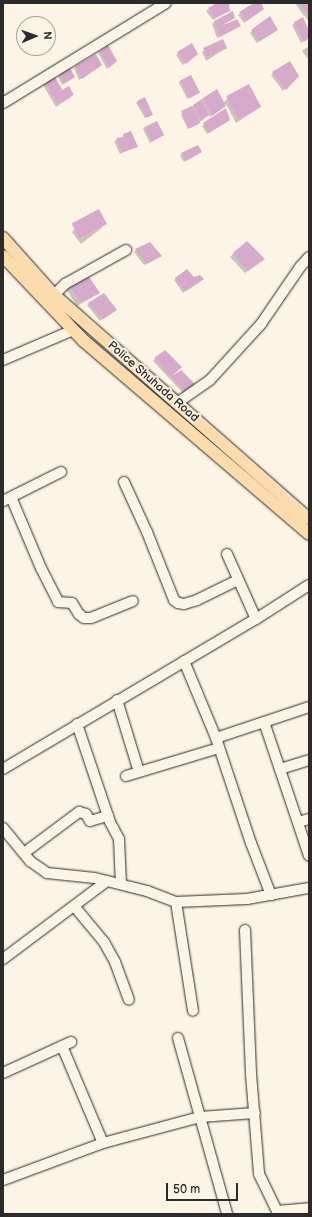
<!DOCTYPE html>
<style>
body{margin:0}
#map{position:relative;width:312px;height:1217px;overflow:hidden;background:#fcf5e5;font-family:"Balsamiq Sans",sans-serif}
div>[style]{position:absolute}
.shadow>*{inset:0;background:#0003;transform-origin:0 0}
.building>*{inset:0;background:#d7a9ca;transform-origin:0 0}
.roads{filter:drop-shadow(0 0 1px #2b2b2b) drop-shadow(0 0 1px #2b2b2b)}
.minor>*{height:10px;margin:-5px;padding:0 5px;transform-origin:5px;border-radius:5px;background:#fcf5e5}
.major>*{height:12px;margin:-6px;padding:0 6px;transform-origin:6px;border-radius:6px;background:#fcdcac}
span{translate:-50% -50%;white-space:nowrap;text-align:center;line-height:1.15;-webkit-text-stroke:4px #fcf5e5;paint-order:stroke}
.street-label{font-size:12px;color:#2b2b2b}
.frame{position:absolute;inset:0;border:4px solid #2b2b2b;pointer-events:none}
.north{position:absolute;left:16px;top:16px;width:40px;height:40px;box-sizing:border-box;background:#fcf5e5;border:1px solid #a8a49b;border-radius:50%;rotate:88deg;font-size:11px;font-weight:700;line-height:16px;text-align:center;color:#2b2b2b}
.north::after{content:'';display:block;margin:auto;width:14px;height:18px;background:#2b2b2b;clip-path:polygon(50% 0,100% 100%,50% 72%,0 100%)}
.scale{position:absolute;left:166px;top:1183px;width:72px;height:18px;box-sizing:border-box;border:2px solid #2b2b2b;border-top:0;padding-left:5px;font-size:12px;line-height:14px;white-space:nowrap;color:#2b2b2b;-webkit-text-stroke:3px #fcf5e5;paint-order:stroke}
</style>
<div id="map">
<div class="shadow">
<i style="clip-path:polygon(219px 3px,228px 3px,229px 10px,213px 20px,206px 11px)"></i>
<i style="clip-path:polygon(255px 3px,260px 3px,261px 10px,244px 23px,238px 15px)"></i>
<i style="clip-path:polygon(295px 3px,309px 3px,309px 22px,305px 16px,304px 16px)"></i>
<i style="clip-path:polygon(302px 18px,309px 37px,301px 43px,292px 25px)"></i>
<i style="clip-path:polygon(214px 22px,226px 24px,239px 26px,217px 38px,212px 24px)"></i>
<i style="clip-path:polygon(252px 31px,274px 32px,257px 43px,250px 33px)"></i>
<i style="clip-path:polygon(309px 46px,309px 60px,302px 51px)"></i>
<i style="clip-path:polygon(226px 48px,206px 61px,202px 52px,204px 50px)"></i>
<i style="clip-path:polygon(100px 51px,116px 61px,107px 69px,98px 53px)"></i>
<i style="clip-path:polygon(178px 53px,195px 56px,183px 65px,176px 55px)"></i>
<i style="clip-path:polygon(290px 62px,298px 76px,283px 91px,271px 75px)"></i>
<i style="clip-path:polygon(76px 66px,99px 67px,79px 80px,74px 68px)"></i>
<i style="clip-path:polygon(60px 74px,71px 79px,62px 85px,58px 77px)"></i>
<i style="left:190px;top:76px;width:19px;height:13px;rotate:62deg"></i>
<i style="clip-path:polygon(55px 78px,61px 89px,52px 99px,69px 88px,71px 97px,56px 107px,43px 85px)"></i>
<i style="clip-path:polygon(203px 98px,223px 103px,228px 98px,256px 110px,236px 123px,226px 104px,210px 117px,208px 114px,197px 125px,188px 129px,181px 115px)"></i>
<i style="clip-path:polygon(138px 101px,151px 115px,149px 117px,145px 118px,136px 103px)"></i>
<i style="clip-path:polygon(226px 122px,207px 134px,202px 126px,204px 124px)"></i>
<i style="clip-path:polygon(145px 127px,163px 135px,150px 143px,143px 129px)"></i>
<i style="clip-path:polygon(130px 132px,136px 147px,120px 154px,114px 141px,122px 138px,123px 135px)"></i>
<i style="clip-path:polygon(182px 154px,198px 154px,184px 162px,180px 156px)"></i>
<i style="clip-path:polygon(103px 227px,81px 244px,72px 232px,75px 229px)"></i>
<i style="clip-path:polygon(136px 250px,161px 256px,144px 265px,134px 252px)"></i>
<i style="clip-path:polygon(234px 253px,264px 259px,245px 273px,230px 257px)"></i>
<i style="clip-path:polygon(176px 278px,201px 281px,183px 293px,174px 280px)"></i>
<i style="clip-path:polygon(70px 286px,99px 293px,77px 306px,66px 289px)"></i>
<i style="clip-path:polygon(89px 303px,116px 310px,100px 321px,87px 305px)"></i>
<i style="clip-path:polygon(155px 359px,181px 367px,170px 377px,180px 372px,195px 386px,184px 394px,153px 361px)"></i>
</div>
<div class="building">
<i style="clip-path:polygon(217px 3px,229px 3px,230px 11px,215px 18px,208px 8px)"></i>
<i style="clip-path:polygon(254px 3px,261px 3px,264px 9px,247px 21px,239px 12px)"></i>
<i style="clip-path:polygon(300px 3px,309px 3px,309px 17px,307px 14px)"></i>
<i style="clip-path:polygon(233px 11px,235px 18px,219px 27px,237px 19px,241px 26px,220px 37px,214px 21px)"></i>
<i style="clip-path:polygon(270px 16px,278px 30px,260px 41px,251px 30px)"></i>
<i style="clip-path:polygon(303px 17px,309px 31px,309px 38px,304px 42px,294px 22px)"></i>
<i style="left:223px;top:39px;width:10px;height:22px;rotate:66deg"></i>
<i style="clip-path:polygon(192px 43px,198px 54px,186px 64px,177px 52px)"></i>
<i style="clip-path:polygon(108px 45px,117px 61px,109px 68px,100px 51px)"></i>
<i style="clip-path:polygon(96px 54px,102px 65px,82px 79px,76px 66px)"></i>
<i style="clip-path:polygon(290px 61px,299px 76px,286px 90px,272px 72px)"></i>
<i style="clip-path:polygon(70px 68px,75px 77px,64px 84px,60px 74px)"></i>
<i style="left:191px;top:75px;width:20px;height:12px;rotate:63deg"></i>
<i style="clip-path:polygon(55px 77px,62px 89px,53px 97px,45px 82px)"></i>
<i style="left:249px;top:84px;width:26px;height:26px;rotate:62deg"></i>
<i style="left:69px;top:86px;width:10px;height:19px;rotate:61deg"></i>
<i style="clip-path:polygon(217px 89px,226px 106px,212px 116px,203px 98px)"></i>
<i style="clip-path:polygon(145px 97px,153px 115px,147px 117px,137px 101px)"></i>
<i style="clip-path:polygon(201px 100px,209px 115px,201px 121px,193px 105px)"></i>
<i style="left:192px;top:106px;width:19px;height:12px;rotate:65deg"></i>
<i style="clip-path:polygon(226px 108px,230px 120px,209px 133px,203px 123px)"></i>
<i style="left:157px;top:121px;width:16px;height:14px;rotate:63deg"></i>
<i style="clip-path:polygon(131px 131px,138px 147px,122px 152px,116px 138px,125px 137px,123px 134px)"></i>
<i style="clip-path:polygon(198px 145px,202px 152px,186px 161px,181px 153px)"></i>
<i style="left:99px;top:209px;width:17px;height:31px;rotate:62deg"></i>
<i style="clip-path:polygon(247px 241px,265px 259px,248px 271px,233px 253px)"></i>
<i style="clip-path:polygon(150px 242px,162px 256px,147px 264px,135px 249px)"></i>
<i style="clip-path:polygon(187px 269px,194px 277px,200px 275px,204px 279px,186px 291px,175px 278px)"></i>
<i style="clip-path:polygon(87px 274px,100px 293px,81px 303px,69px 285px)"></i>
<i style="clip-path:polygon(104px 293px,117px 310px,103px 319px,88px 303px)"></i>
<i style="clip-path:polygon(165px 350px,182px 367px,171px 377px,181px 370px,197px 386px,187px 392px,171px 377px,154px 358px)"></i>
</div>
<div class="roads">
<div class="minor">
<i style="left:3px;top:103px;width:191px;rotate:-31.5deg"></i>
<i style="left:49px;top:300px;width:23px;rotate:-45deg"></i>
<i style="left:65px;top:284px;width:70px;rotate:-29.1deg"></i>
<i style="left:3px;top:360px;width:76px;rotate:-23.2deg"></i>
<i style="left:177px;top:403px;width:40px;rotate:-34.9deg"></i>
<i style="left:210px;top:380px;width:76px;rotate:-47.7deg"></i>
<i style="left:261px;top:324px;width:69px;rotate:-55.6deg"></i>
<i style="left:300px;top:267px;width:13px;rotate:-48deg"></i>
<i style="left:124px;top:482px;width:55px;rotate:65.3deg"></i>
<i style="left:147px;top:532px;width:73px;rotate:68.3deg"></i>
<i style="left:174px;top:600px;width:5px;rotate:37deg"></i>
<i style="left:178px;top:603px;width:6px;rotate:9deg"></i>
<i style="left:184px;top:604px;width:14px;rotate:-17deg"></i>
<i style="left:197px;top:600px;width:46px;rotate:-26deg"></i>
<i style="left:11px;top:497px;width:77px;rotate:67.1deg"></i>
<i style="left:41px;top:568px;width:38px;rotate:63deg"></i>
<i style="left:58px;top:602px;width:14px;rotate:4deg"></i>
<i style="left:72px;top:603px;width:13px;rotate:58deg"></i>
<i style="left:79px;top:614px;width:6px;rotate:39deg"></i>
<i style="left:84px;top:618px;width:7px"></i>
<i style="left:91px;top:618px;width:45px;rotate:-22deg"></i>
<i style="left:3px;top:501px;width:65px;rotate:-26.6deg"></i>
<i style="left:227px;top:554px;width:71px;rotate:66deg"></i>
<i style="left:184px;top:661px;width:83px;rotate:67.4deg"></i>
<i style="left:216px;top:738px;width:111px;rotate:71.6deg"></i>
<i style="left:251px;top:843px;width:56px;rotate:69deg"></i>
<i style="left:117px;top:700px;width:75px;rotate:73deg"></i>
<i style="left:264px;top:722px;width:141px;rotate:71.4deg"></i>
<i style="left:77px;top:724px;width:103px;rotate:71.4deg"></i>
<i style="left:110px;top:822px;width:19px;rotate:62deg"></i>
<i style="left:119px;top:839px;width:45px;rotate:87.5deg"></i>
<i style="left:216px;top:738px;width:98px;rotate:-18.4deg"></i>
<i style="left:3px;top:769px;width:294px;rotate:-30.7deg"></i>
<i style="left:256px;top:619px;width:63px;rotate:-32.7deg"></i>
<i style="left:280px;top:769px;width:30px;rotate:-17deg"></i>
<i style="left:126px;top:776px;width:97px;rotate:-16.8deg"></i>
<i style="left:298px;top:822px;width:11px;rotate:-15deg"></i>
<i style="left:3px;top:828px;width:43px;rotate:50.7deg"></i>
<i style="left:30px;top:861px;width:21px;rotate:35deg"></i>
<i style="left:47px;top:873px;width:48px;rotate:5.9deg"></i>
<i style="left:95px;top:878px;width:54px;rotate:14deg"></i>
<i style="left:147px;top:891px;width:31px;rotate:21deg"></i>
<i style="left:176px;top:902px;width:71px;rotate:-2.4deg"></i>
<i style="left:247px;top:899px;width:63px;rotate:-10.1deg"></i>
<i style="left:24px;top:853px;width:69px;rotate:-36.7deg"></i>
<i style="left:79px;top:812px;width:7px;rotate:16deg"></i>
<i style="left:86px;top:814px;width:8px;rotate:60deg"></i>
<i style="left:90px;top:821px;width:19px;rotate:-16deg"></i>
<i style="left:176px;top:902px;width:110px;rotate:81.1deg"></i>
<i style="left:74px;top:906px;width:47px;rotate:50.2deg"></i>
<i style="left:104px;top:942px;width:23px;rotate:61deg"></i>
<i style="left:115px;top:962px;width:40px;rotate:69.8deg"></i>
<i style="left:245px;top:930px;width:144px;rotate:87.6deg"></i>
<i style="left:251px;top:1074px;width:100px;rotate:85.4deg"></i>
<i style="left:259px;top:1174px;width:41px;rotate:64.1deg"></i>
<i style="left:277px;top:1211px;width:32px;rotate:-5deg"></i>
<i style="left:3px;top:959px;width:130px;rotate:-36.9deg"></i>
<i style="left:178px;top:1038px;width:183px;rotate:74.4deg"></i>
<i style="left:62px;top:1046px;width:105px;rotate:67.1deg"></i>
<i style="left:3px;top:1073px;width:75px;rotate:-24.5deg"></i>
<i style="left:3px;top:1180px;width:107px;rotate:-20.3deg"></i>
<i style="left:103px;top:1143px;width:100px;rotate:-15deg"></i>
<i style="left:200px;top:1117px;width:55px;rotate:-4.2deg"></i>
</div>
<div class="major">
<i style="left:3px;top:238px;width:76px;rotate:48.2deg"></i>
<i style="left:54px;top:295px;width:339px;rotate:41.3deg"></i>
<i style="left:3px;top:256px;width:117px;rotate:46.4deg"></i>
<i style="left:84px;top:341px;width:296px;rotate:40.6deg"></i>
</div>
</div>
<div class="street-label">
<span style="left:153px;top:382px;rotate:41deg">Police Shuhada Road</span>
</div>
<div class="frame"></div>
<div class="north">N</div>
<div class="scale">50 m</div>
</div>
